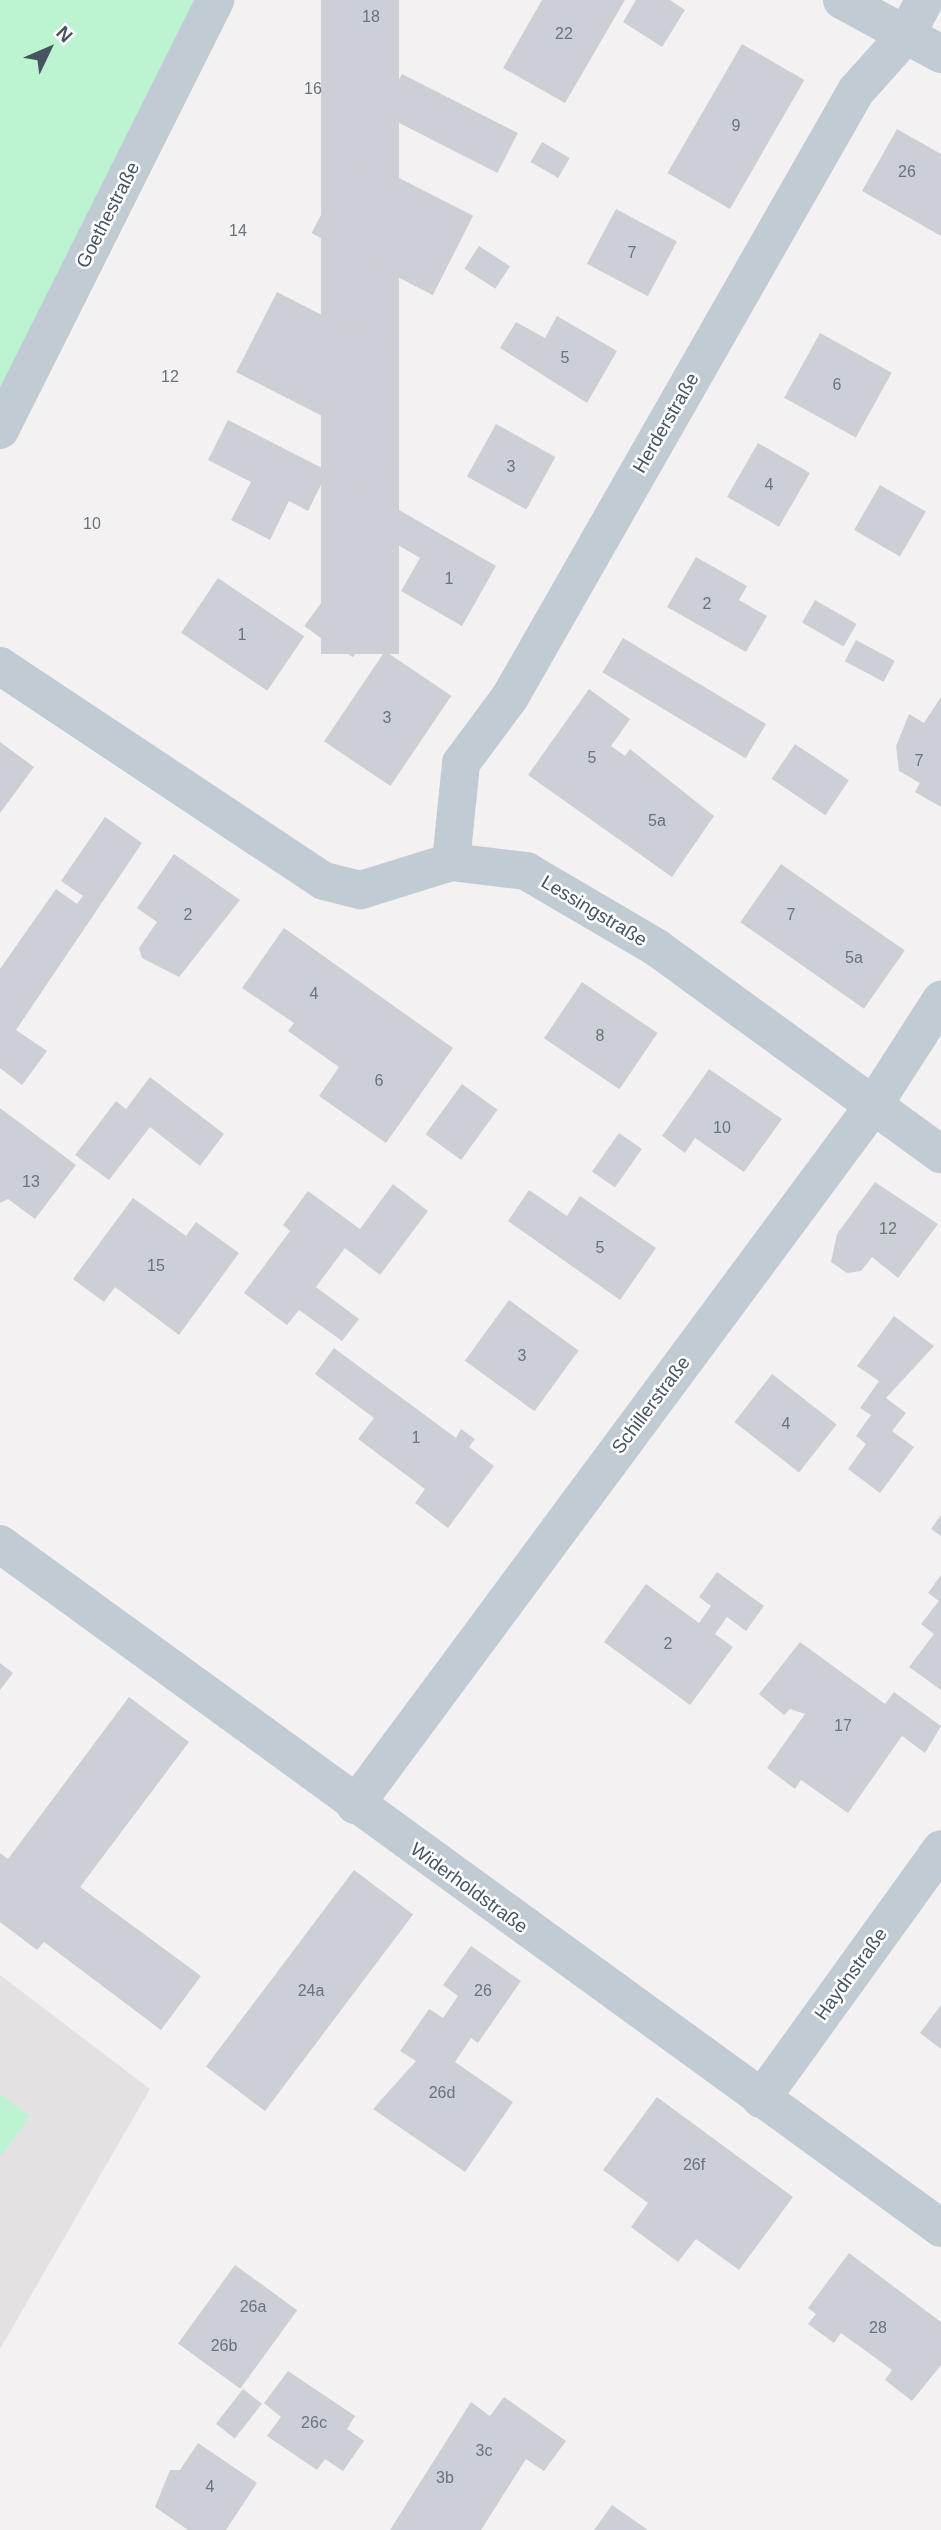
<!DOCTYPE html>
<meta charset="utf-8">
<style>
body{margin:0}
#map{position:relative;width:941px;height:2530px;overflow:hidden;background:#f3f1f1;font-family:Helvetica,sans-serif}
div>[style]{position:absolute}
.education>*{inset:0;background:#e4e1e3}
.green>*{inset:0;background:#bcf3d1}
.building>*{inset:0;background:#ccd0d6;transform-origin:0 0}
.minor>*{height:38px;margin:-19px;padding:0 19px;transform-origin:19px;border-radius:19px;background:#c0cbd3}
span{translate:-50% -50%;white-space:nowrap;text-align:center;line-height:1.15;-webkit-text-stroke:5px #fff;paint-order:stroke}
.number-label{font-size:16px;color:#68737e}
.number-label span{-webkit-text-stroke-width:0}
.street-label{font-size:19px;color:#475460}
.north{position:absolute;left:14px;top:14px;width:70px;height:70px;-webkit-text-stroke:5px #fff;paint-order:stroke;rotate:46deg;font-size:19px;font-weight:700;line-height:28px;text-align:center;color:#475460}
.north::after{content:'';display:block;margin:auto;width:24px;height:32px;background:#475460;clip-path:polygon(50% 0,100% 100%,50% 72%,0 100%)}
</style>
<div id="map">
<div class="education">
<i style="clip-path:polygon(0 1975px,150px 2089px,0 2349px)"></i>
</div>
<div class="green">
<i style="clip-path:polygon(0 0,215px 0,0 430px)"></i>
<i style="clip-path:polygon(0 2094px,30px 2116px,0 2157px)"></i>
</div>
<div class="building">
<i style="left:321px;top:0;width:78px;height:654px"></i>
<i style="clip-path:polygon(542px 0,625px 0,565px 103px,503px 68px)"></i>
<i style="clip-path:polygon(636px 0,670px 0,685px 10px,662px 47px,623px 22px)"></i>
<i style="left:742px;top:44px;width:72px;height:149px;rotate:30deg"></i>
<i style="left:402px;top:74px;width:130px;height:45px;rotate:27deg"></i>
<i style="clip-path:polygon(897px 129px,941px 154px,941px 236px,862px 191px)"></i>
<i style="left:542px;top:142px;width:32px;height:23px;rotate:30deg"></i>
<i style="left:352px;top:154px;width:136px;height:89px;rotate:27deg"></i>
<i style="left:616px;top:209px;width:69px;height:62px;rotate:28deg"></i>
<i style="left:479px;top:246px;width:37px;height:27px;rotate:33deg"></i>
<i style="left:277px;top:292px;width:132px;height:90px;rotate:27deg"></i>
<i style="clip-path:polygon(557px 316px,617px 351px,587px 403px,500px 348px,516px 322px,545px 338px)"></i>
<i style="left:820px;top:333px;width:82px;height:74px;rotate:29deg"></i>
<i style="clip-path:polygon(228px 420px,328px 471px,308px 511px,289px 501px,270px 540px,231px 520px,251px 482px,208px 460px)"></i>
<i style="left:496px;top:424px;width:68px;height:60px;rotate:29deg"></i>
<i style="left:758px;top:443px;width:60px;height:62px;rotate:30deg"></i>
<i style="left:351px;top:457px;width:48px;height:25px;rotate:27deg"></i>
<i style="left:880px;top:485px;width:53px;height:52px;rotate:30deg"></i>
<i style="clip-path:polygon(399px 510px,496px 566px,462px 626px,401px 591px,420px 558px,383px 536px)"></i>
<i style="clip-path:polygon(696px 557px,747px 586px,739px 600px,767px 616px,746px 652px,667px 607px)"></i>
<i style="left:218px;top:578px;width:104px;height:66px;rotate:34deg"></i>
<i style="left:332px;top:588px;width:27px;height:47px;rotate:36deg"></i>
<i style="left:815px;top:600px;width:48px;height:26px;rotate:30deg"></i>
<i style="left:363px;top:601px;width:24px;height:52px;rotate:35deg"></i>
<i style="left:623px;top:638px;width:167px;height:40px;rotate:31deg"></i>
<i style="left:856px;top:640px;width:44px;height:24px;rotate:28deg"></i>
<i style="left:385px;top:651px;width:80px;height:109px;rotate:34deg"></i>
<i style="clip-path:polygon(589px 689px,630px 719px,611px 746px,625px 756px,630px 749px,714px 816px,672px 877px,528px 775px)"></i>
<i style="clip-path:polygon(941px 697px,941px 807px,915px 792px,920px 783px,899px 771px,896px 746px,909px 714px,924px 723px)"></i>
<i style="clip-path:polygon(0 742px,34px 767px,0 813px)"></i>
<i style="left:795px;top:744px;width:65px;height:42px;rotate:34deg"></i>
<i style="clip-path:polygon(105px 817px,142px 843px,16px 1030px,47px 1051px,22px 1085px,0 1068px,0 969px,56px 889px,77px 904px,83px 896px,61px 881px)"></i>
<i style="clip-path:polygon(174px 854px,240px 900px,179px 977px,142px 958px,139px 948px,157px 922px,137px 908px)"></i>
<i style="left:781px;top:864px;width:151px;height:71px;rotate:35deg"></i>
<i style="clip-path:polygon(284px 928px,453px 1048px,386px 1143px,319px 1096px,339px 1067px,288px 1031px,294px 1023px,242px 988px)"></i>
<i style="left:582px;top:982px;width:91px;height:68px;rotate:34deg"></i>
<i style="clip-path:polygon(709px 1069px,782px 1119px,744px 1172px,695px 1138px,685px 1153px,662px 1136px)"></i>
<i style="clip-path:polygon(150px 1077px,224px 1134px,200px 1166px,150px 1127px,109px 1180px,75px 1155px,116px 1101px,126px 1109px)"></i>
<i style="left:462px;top:1084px;width:44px;height:62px;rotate:36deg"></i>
<i style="clip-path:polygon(0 1108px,76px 1165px,35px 1219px,8px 1199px,0 1203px)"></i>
<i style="left:619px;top:1133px;width:28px;height:47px;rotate:35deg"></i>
<i style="clip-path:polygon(875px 1182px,938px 1224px,898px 1278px,872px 1257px,861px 1271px,847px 1273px,831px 1262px,837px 1234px)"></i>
<i style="clip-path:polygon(393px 1184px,428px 1211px,380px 1275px,345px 1248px,316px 1287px,359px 1319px,342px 1341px,299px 1310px,287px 1325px,244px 1293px,290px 1231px,283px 1225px,308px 1191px,360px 1229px)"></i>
<i style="clip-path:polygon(529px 1190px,567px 1216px,580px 1196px,656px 1248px,620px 1300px,508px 1221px)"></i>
<i style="clip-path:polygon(133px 1198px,186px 1236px,196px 1222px,239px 1253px,179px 1335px,115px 1287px,104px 1302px,73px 1279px)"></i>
<i style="left:509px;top:1300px;width:86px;height:75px;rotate:36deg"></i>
<i style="clip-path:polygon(894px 1316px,934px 1346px,886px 1398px,906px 1413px,892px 1431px,914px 1447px,880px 1493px,848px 1469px,866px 1444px,856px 1436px,871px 1415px,860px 1408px,879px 1381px,857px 1366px)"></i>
<i style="clip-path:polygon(334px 1348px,456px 1438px,461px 1429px,475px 1439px,469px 1447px,494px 1466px,448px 1528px,415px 1503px,425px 1489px,358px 1439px,374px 1418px,315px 1374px)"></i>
<i style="left:772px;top:1374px;width:82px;height:61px;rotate:38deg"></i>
<i style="clip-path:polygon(941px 1515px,941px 1536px,931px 1529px)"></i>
<i style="clip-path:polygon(717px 1572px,764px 1606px,746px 1631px,727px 1617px,715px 1634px,733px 1647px,690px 1705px,604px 1642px,646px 1584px,699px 1623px,711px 1606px,699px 1597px)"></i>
<i style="clip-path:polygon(941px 1575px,941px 1690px,909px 1667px,934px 1634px,921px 1624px,939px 1601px,928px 1593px)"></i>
<i style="clip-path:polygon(800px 1642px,885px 1704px,894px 1692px,941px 1726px,925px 1753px,902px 1736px,848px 1813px,801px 1780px,795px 1789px,767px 1768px,805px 1714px,790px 1709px,784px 1715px,759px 1694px)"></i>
<i style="clip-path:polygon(0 1663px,13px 1673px,0 1690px)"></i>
<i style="clip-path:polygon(129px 1697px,189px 1742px,80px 1887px,201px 1976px,161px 2030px,44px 1942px,37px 1950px,0 1922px,0 1853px,8px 1859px)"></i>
<i style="left:354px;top:1870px;width:74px;height:246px;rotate:37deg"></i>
<i style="clip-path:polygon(471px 1946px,521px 1981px,478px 2043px,471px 2038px,455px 2062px,513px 2102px,465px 2172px,373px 2109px,416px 2061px,400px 2051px,429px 2009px,443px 2018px,458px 1996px,443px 1985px)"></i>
<i style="clip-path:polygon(941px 2005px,941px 2049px,920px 2033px)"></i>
<i style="clip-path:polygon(657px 2097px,793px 2197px,739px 2270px,696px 2239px,678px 2262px,631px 2227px,648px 2203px,603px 2170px)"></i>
<i style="clip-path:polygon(849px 2253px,941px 2322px,941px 2365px,912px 2401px,885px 2380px,892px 2370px,841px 2333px,834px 2343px,808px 2324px,816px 2314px,808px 2308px)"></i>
<i style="left:235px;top:2265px;width:77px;height:97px;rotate:36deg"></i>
<i style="clip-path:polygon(288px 2371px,355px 2416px,347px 2429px,364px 2441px,343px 2471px,325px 2459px,317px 2470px,267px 2436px,281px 2417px,264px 2403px)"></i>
<i style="left:243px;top:2389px;width:24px;height:44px;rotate:38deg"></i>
<i style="clip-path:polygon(504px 2397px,566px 2441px,544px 2471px,526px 2459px,481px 2530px,390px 2530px,471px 2402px,490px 2416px)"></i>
<i style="clip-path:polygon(198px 2443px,257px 2483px,226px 2530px,188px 2530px,155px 2507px,170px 2470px,180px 2470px)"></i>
<i style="clip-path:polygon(612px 2505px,648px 2530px,594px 2530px)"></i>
</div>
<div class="minor">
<i style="left:842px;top:0;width:113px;rotate:28.6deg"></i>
<i style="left:0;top:430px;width:481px;rotate:-63.4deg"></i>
<i style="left:0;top:666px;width:389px;rotate:33.6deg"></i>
<i style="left:324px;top:881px;width:38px;rotate:14deg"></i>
<i style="left:361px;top:890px;width:94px;rotate:-17.3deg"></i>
<i style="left:451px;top:862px;width:76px;rotate:6.8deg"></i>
<i style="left:526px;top:871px;width:152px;rotate:30.4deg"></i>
<i style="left:657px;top:948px;width:351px;rotate:36deg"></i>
<i style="left:451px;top:862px;width:100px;rotate:-84.2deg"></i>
<i style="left:461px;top:763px;width:82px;rotate:-53.4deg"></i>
<i style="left:510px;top:697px;width:698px;rotate:-60.28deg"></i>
<i style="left:856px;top:91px;width:75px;rotate:-48.2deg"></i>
<i style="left:906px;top:35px;width:40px;rotate:-62deg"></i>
<i style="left:0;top:1544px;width:1163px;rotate:36.01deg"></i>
<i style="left:355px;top:1805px;width:866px;rotate:-53.45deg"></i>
<i style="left:871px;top:1109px;width:130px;rotate:-57.3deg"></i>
<i style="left:761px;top:2099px;width:308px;rotate:-54.2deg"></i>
</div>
<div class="number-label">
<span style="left:371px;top:17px">18</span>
<span style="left:564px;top:34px">22</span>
<span style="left:313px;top:89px">16</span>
<span style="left:736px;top:126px">9</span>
<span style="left:907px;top:172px">26</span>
<span style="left:238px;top:231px">14</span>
<span style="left:632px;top:253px">7</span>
<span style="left:565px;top:358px">5</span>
<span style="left:170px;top:377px">12</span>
<span style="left:837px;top:385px">6</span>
<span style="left:511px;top:467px">3</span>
<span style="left:769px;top:485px">4</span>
<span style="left:92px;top:524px">10</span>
<span style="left:449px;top:579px">1</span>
<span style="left:707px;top:604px">2</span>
<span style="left:242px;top:635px">1</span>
<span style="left:387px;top:718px">3</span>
<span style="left:592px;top:758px">5</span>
<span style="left:919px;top:761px">7</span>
<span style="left:657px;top:821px">5a</span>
<span style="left:188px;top:915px">2</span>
<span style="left:791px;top:915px">7</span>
<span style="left:854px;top:958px">5a</span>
<span style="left:314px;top:994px">4</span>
<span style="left:600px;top:1036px">8</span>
<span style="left:379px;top:1081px">6</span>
<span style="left:722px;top:1128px">10</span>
<span style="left:31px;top:1182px">13</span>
<span style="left:888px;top:1229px">12</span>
<span style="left:600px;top:1248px">5</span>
<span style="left:156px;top:1266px">15</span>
<span style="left:522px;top:1356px">3</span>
<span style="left:786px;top:1424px">4</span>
<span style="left:416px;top:1438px">1</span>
<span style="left:668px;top:1644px">2</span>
<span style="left:843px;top:1726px">17</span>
<span style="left:311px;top:1991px">24a</span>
<span style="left:483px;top:1991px">26</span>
<span style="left:442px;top:2093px">26d</span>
<span style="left:694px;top:2165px">26f</span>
<span style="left:253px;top:2307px">26a</span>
<span style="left:878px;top:2328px">28</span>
<span style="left:224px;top:2346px">26b</span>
<span style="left:314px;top:2423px">26c</span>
<span style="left:484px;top:2451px">3c</span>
<span style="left:445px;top:2478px">3b</span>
<span style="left:210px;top:2487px">4</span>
</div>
<div class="street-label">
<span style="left:108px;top:215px;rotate:-63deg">Goethestraße</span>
<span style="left:666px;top:423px;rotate:-60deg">Herderstraße</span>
<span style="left:594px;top:911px;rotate:31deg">Lessingstraße</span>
<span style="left:651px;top:1405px;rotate:-53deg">Schillerstraße</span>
<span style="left:469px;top:1888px;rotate:36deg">Widerholdstraße</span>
<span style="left:851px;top:1974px;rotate:-54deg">Haydnstraße</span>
</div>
<div class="north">N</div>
</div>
